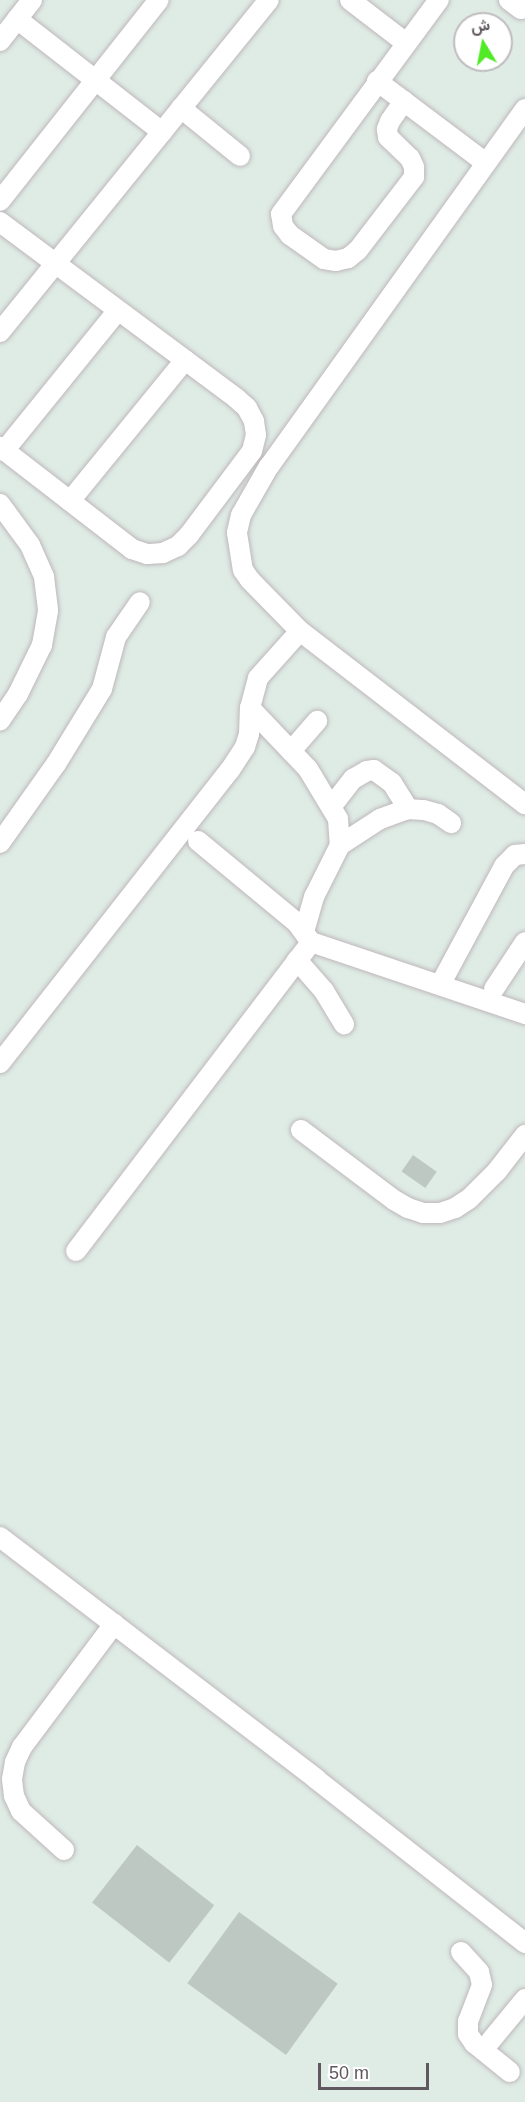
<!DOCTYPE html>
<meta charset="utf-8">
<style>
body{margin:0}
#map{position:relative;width:525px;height:2102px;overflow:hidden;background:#dfece5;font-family:Arial,Vazirmatn,sans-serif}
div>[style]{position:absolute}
.building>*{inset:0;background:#bec8c2;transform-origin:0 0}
.roads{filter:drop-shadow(0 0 2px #beb7bc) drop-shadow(0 0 2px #beb7bc)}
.minor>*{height:20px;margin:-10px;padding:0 10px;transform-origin:10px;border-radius:10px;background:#fff}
span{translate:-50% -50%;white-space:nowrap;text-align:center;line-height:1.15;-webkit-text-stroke:5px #fff;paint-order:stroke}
.north{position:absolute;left:453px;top:12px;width:60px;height:60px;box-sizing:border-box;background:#fff;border:2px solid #bfbcbf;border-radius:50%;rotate:350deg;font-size:16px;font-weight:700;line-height:24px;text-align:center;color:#60585e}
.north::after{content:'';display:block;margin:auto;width:21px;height:27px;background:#52ea26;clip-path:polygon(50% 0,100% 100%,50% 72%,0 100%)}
.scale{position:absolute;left:318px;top:2063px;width:111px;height:27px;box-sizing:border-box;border:3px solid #60585e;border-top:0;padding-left:8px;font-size:18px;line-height:21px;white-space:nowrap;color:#60585e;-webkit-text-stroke:4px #fff;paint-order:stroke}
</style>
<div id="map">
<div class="building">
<i style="left:413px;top:1155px;width:29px;height:20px;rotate:35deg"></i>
<i style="left:137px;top:1845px;width:98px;height:73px;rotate:38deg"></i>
<i style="left:239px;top:1912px;width:122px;height:88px;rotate:36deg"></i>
</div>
<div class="roads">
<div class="minor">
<i style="left:350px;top:0;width:71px;rotate:37.5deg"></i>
<i style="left:509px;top:0;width:15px;rotate:37deg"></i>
<i style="left:17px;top:19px;width:184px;rotate:37.9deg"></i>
<i style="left:0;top:41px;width:52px;rotate:-52deg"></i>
<i style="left:377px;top:81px;width:136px;rotate:37deg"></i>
<i style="left:404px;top:101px;width:24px;rotate:125deg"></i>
<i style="left:390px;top:121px;width:9px;rotate:111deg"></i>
<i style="left:387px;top:129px;width:8px;rotate:83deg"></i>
<i style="left:388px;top:137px;width:30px;rotate:44deg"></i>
<i style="left:410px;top:158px;width:10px;rotate:66deg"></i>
<i style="left:414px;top:167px;width:10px;rotate:90deg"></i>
<i style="left:414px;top:177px;width:92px;rotate:127.5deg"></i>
<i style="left:358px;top:250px;width:13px;rotate:141deg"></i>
<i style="left:348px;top:258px;width:12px;rotate:166deg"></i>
<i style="left:336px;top:261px;width:12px;rotate:-171deg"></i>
<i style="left:324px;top:259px;width:42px;rotate:-144.8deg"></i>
<i style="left:290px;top:235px;width:11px;rotate:-128deg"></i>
<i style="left:283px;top:226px;width:12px;rotate:-99deg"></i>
<i style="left:281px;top:214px;width:266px;rotate:-53.6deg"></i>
<i style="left:181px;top:108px;width:76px;rotate:39.1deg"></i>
<i style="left:525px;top:109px;width:439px;rotate:125.6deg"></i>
<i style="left:269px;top:466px;width:56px;rotate:119.7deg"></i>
<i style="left:241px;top:515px;width:18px;rotate:103deg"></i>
<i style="left:237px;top:533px;width:37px;rotate:81deg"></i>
<i style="left:243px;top:570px;width:12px;rotate:55deg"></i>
<i style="left:250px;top:580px;width:71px;rotate:45.6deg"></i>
<i style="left:300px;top:631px;width:284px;rotate:37.6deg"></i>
<i style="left:0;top:201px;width:256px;rotate:-51.7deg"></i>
<i style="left:0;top:222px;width:294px;rotate:36.7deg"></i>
<i style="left:236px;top:398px;width:15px;rotate:42deg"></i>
<i style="left:247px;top:408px;width:15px;rotate:62deg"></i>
<i style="left:254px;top:421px;width:14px;rotate:82deg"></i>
<i style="left:256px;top:435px;width:16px;rotate:104deg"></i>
<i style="left:252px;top:451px;width:105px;rotate:126.9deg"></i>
<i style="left:189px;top:535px;width:16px;rotate:135deg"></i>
<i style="left:178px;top:546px;width:17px;rotate:155deg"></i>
<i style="left:163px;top:553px;width:16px;rotate:176deg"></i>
<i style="left:147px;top:554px;width:16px;rotate:-162deg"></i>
<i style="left:132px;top:549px;width:167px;rotate:-142.3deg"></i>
<i style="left:0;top:332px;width:427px;rotate:-51deg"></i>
<i style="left:4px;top:451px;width:181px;rotate:-51deg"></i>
<i style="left:70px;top:501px;width:182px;rotate:-50.8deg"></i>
<i style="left:0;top:504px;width:51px;rotate:53.8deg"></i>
<i style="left:30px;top:545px;width:35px;rotate:66deg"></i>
<i style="left:44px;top:577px;width:34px;rotate:83deg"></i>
<i style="left:48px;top:611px;width:35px;rotate:100deg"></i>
<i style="left:42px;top:645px;width:55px;rotate:116.1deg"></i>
<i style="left:18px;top:694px;width:32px;rotate:124deg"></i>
<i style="left:250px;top:708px;width:84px;rotate:46.4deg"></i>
<i style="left:308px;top:769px;width:58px;rotate:59deg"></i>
<i style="left:338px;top:819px;width:26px;rotate:86deg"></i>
<i style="left:340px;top:845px;width:58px;rotate:116.6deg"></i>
<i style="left:314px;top:897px;width:35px;rotate:106deg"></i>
<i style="left:291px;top:751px;width:40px;rotate:-49deg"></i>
<i style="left:331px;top:807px;width:36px;rotate:-52deg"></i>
<i style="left:353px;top:779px;width:16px;rotate:-30deg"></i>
<i style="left:367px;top:771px;width:7px;rotate:-8deg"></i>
<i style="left:374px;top:770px;width:22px;rotate:36deg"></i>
<i style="left:392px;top:783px;width:31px;rotate:58deg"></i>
<i style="left:198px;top:841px;width:129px;rotate:39.6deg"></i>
<i style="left:297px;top:923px;width:24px;rotate:54deg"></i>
<i style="left:311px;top:942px;width:226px;rotate:18.6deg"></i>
<i style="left:0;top:843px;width:97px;rotate:-54.7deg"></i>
<i style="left:56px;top:764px;width:88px;rotate:-58.5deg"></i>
<i style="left:102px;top:689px;width:54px;rotate:-74.9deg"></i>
<i style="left:116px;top:637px;width:42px;rotate:-55.6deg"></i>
<i style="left:340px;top:845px;width:48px;rotate:-33deg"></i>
<i style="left:380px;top:819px;width:30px;rotate:-20deg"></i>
<i style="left:408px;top:809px;width:16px;rotate:4deg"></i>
<i style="left:424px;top:810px;width:15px;rotate:16deg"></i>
<i style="left:438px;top:814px;width:16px;rotate:35deg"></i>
<i style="left:297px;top:960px;width:41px;rotate:48.9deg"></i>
<i style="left:324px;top:991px;width:39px;rotate:59deg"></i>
<i style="left:440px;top:985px;width:135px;rotate:-61.7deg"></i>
<i style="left:504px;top:866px;width:16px;rotate:-45deg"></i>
<i style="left:515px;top:855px;width:10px;rotate:-6deg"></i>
<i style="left:494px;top:989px;width:56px;rotate:-56.6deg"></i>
<i style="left:0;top:1063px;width:372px;rotate:-51.9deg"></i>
<i style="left:230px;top:770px;width:27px;rotate:-57deg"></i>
<i style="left:245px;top:747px;width:14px;rotate:-73deg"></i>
<i style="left:249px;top:734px;width:26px;rotate:-88deg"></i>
<i style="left:250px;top:708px;width:31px;rotate:-75deg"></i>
<i style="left:258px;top:678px;width:63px;rotate:-48.2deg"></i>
<i style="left:301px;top:1130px;width:116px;rotate:37deg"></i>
<i style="left:394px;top:1200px;width:16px;rotate:30deg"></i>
<i style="left:408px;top:1208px;width:16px;rotate:18deg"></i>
<i style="left:423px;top:1213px;width:17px"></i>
<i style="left:440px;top:1213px;width:16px;rotate:-18deg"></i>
<i style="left:455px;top:1208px;width:17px;rotate:-33deg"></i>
<i style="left:469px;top:1199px;width:40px;rotate:-45deg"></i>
<i style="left:497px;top:1171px;width:46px;rotate:-52.1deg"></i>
<i style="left:76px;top:1251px;width:388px;rotate:-52.7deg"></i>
<i style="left:0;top:1537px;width:398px;rotate:37.4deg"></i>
<i style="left:316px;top:1779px;width:266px;rotate:38.1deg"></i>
<i style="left:64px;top:1850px;width:58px;rotate:-137.8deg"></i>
<i style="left:21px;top:1811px;width:17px;rotate:-115deg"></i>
<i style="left:14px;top:1796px;width:17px;rotate:-97deg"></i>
<i style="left:12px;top:1779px;width:17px;rotate:-80deg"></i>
<i style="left:15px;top:1762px;width:17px;rotate:-65deg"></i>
<i style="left:22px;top:1747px;width:154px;rotate:-53.2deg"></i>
<i style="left:461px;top:1952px;width:27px;rotate:48deg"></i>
<i style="left:479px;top:1972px;width:13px;rotate:77deg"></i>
<i style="left:482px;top:1985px;width:39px;rotate:111deg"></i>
<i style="left:468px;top:2021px;width:13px;rotate:90deg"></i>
<i style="left:468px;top:2034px;width:11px;rotate:56deg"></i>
<i style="left:474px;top:2043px;width:46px;rotate:38.9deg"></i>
<i style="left:483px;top:2050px;width:66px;rotate:-50.5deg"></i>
</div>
</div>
<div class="north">ش</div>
<div class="scale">50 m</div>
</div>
